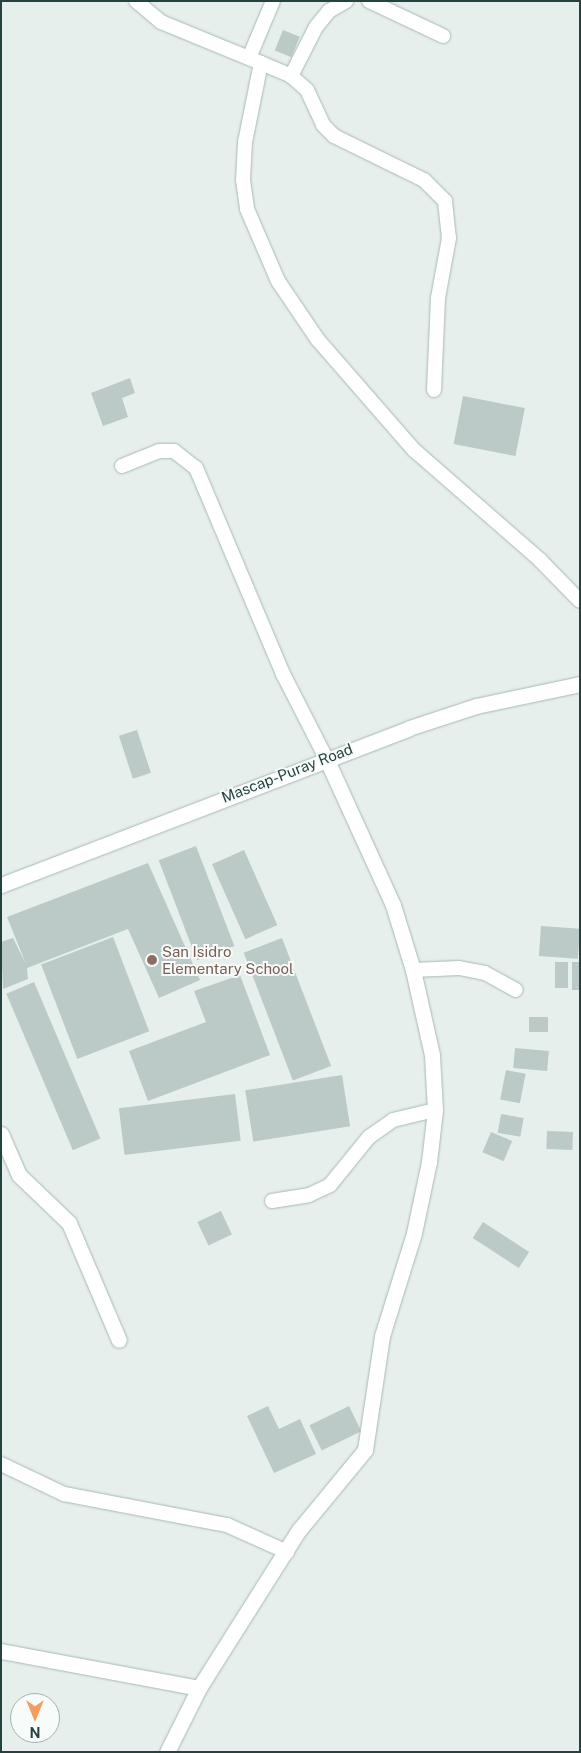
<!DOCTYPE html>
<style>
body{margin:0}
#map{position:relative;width:581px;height:1753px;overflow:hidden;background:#e6efec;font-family:"Public Sans",sans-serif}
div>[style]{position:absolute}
.building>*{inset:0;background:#bbcac6;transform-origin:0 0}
.roads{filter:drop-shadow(0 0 1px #a8b8b5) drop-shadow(0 0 1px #a8b8b5)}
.lane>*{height:14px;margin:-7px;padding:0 7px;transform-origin:7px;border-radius:7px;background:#fff}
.street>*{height:15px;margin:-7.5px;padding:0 7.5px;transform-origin:7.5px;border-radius:7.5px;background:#fff}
.secondary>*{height:15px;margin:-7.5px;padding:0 7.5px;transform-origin:7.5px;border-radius:7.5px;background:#fff}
.dots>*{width:14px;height:14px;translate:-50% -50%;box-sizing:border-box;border:2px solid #f7fbfa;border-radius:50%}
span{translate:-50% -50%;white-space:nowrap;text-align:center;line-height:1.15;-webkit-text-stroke:4px #f7fbfa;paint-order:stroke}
.street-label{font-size:15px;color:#24423f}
.education-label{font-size:15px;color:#785e54}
.left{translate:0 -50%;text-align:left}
.frame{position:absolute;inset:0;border:2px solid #24423f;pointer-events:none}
.north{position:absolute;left:10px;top:1693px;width:50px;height:50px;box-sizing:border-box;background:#f7fbfa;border:1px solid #a3b1af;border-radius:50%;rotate:180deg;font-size:14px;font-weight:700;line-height:20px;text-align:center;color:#24423f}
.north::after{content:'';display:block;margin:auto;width:18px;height:22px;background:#f59c5e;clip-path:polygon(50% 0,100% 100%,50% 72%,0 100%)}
</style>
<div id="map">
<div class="building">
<i style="left:283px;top:30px;width:18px;height:22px;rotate:22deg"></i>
<i style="clip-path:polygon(130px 378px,135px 393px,122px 398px,128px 417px,103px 426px,91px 393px)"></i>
<i style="left:463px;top:396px;width:63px;height:49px;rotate:11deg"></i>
<i style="left:137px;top:730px;width:45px;height:19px;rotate:72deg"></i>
<i style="left:196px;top:846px;width:107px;height:40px;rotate:69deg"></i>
<i style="left:244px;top:850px;width:82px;height:35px;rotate:66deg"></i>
<i style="clip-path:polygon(148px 863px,200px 980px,159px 998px,128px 929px,27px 968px,28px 979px,3px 989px,1px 942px,13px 938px,26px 964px,7px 917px)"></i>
<i style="left:541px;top:926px;width:39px;height:30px;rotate:4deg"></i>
<i style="left:113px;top:937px;width:101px;height:77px;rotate:69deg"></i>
<i style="left:282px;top:938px;width:137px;height:41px;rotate:69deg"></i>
<i style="left:555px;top:962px;width:13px;height:26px"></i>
<i style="left:572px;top:962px;width:8px;height:28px"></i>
<i style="clip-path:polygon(240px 975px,270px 1055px,148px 1101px,129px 1051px,206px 1022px,194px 991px)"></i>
<i style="left:34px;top:982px;width:170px;height:30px;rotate:67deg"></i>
<i style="left:529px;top:1017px;width:19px;height:15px"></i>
<i style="left:515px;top:1048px;width:34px;height:20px;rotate:5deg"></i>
<i style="left:506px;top:1070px;width:20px;height:30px;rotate:11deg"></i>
<i style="left:342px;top:1075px;width:52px;height:98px;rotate:81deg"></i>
<i style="left:235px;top:1094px;width:47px;height:117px;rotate:83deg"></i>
<i style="left:501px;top:1114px;width:23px;height:19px;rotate:10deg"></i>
<i style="left:547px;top:1131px;width:26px;height:18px;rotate:2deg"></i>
<i style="left:491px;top:1132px;width:23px;height:22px;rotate:23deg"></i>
<i style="left:221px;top:1211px;width:26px;height:26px;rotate:65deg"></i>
<i style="left:483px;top:1222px;width:55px;height:19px;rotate:33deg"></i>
<i style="clip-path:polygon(268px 1406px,279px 1429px,300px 1419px,316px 1454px,274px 1473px,247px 1416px)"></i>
<i style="left:349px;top:1406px;width:28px;height:44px;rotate:64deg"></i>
</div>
<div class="roads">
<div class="lane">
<i style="left:136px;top:1px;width:33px;rotate:40deg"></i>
<i style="left:161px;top:22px;width:108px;rotate:22.3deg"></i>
<i style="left:261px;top:63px;width:81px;rotate:101.4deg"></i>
<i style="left:245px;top:142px;width:38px;rotate:93deg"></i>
<i style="left:243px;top:180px;width:29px;rotate:82deg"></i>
<i style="left:247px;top:209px;width:78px;rotate:66.7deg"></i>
<i style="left:278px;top:281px;width:71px;rotate:55.9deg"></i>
<i style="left:318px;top:340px;width:146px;rotate:48.9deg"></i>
<i style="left:414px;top:450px;width:167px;rotate:41.1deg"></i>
<i style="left:540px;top:560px;width:57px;rotate:45.7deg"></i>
<i style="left:369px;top:1px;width:82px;rotate:25.3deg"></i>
<i style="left:249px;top:58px;width:62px;rotate:-67.2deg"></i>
<i style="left:261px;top:63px;width:33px;rotate:23deg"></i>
<i style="left:291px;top:76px;width:21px;rotate:41deg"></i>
<i style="left:307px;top:90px;width:38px;rotate:65deg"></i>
<i style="left:323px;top:125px;width:16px;rotate:45deg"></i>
<i style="left:334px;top:136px;width:100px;rotate:26.1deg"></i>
<i style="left:424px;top:180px;width:30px;rotate:45deg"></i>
<i style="left:445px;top:201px;width:37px;rotate:84deg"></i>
<i style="left:449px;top:238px;width:61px;rotate:100.4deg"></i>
<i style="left:438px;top:298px;width:92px;rotate:92.5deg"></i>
<i style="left:291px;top:76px;width:55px;rotate:-63deg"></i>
<i style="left:316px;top:27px;width:21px;rotate:-51deg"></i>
<i style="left:329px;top:11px;width:20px;rotate:-30deg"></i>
<i style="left:122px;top:466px;width:40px;rotate:-22deg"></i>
<i style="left:159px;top:451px;width:15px"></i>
<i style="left:174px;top:451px;width:28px;rotate:38deg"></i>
<i style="left:196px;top:468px;width:224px;rotate:67.1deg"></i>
<i style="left:283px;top:674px;width:94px;rotate:62.9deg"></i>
<i style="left:413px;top:970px;width:46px;rotate:-2.5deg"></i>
<i style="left:459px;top:968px;width:26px;rotate:11deg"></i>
<i style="left:485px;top:973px;width:35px;rotate:29deg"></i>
<i style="left:272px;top:1201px;width:37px;rotate:-9deg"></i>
<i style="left:309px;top:1195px;width:23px;rotate:-25deg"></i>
<i style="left:330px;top:1185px;width:62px;rotate:-50.9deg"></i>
<i style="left:369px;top:1137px;width:29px;rotate:-35deg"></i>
<i style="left:393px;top:1120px;width:43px;rotate:-13.4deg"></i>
<i style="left:1px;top:1464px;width:70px;rotate:25.5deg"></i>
<i style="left:64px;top:1494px;width:166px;rotate:10.8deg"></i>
<i style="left:227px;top:1525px;width:66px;rotate:24.2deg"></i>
</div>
<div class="street">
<i style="left:1px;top:1134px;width:45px;rotate:66.3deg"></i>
<i style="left:19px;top:1175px;width:69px;rotate:43.8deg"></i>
<i style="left:69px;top:1223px;width:127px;rotate:66.9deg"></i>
<i style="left:1px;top:1651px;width:201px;rotate:10.6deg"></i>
<i style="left:167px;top:1752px;width:72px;rotate:-63.4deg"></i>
<i style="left:199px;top:1688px;width:187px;rotate:-57.7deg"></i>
<i style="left:299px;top:1530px;width:104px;rotate:-50.5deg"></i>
<i style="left:365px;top:1450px;width:115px;rotate:-81.5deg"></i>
<i style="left:382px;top:1336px;width:108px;rotate:-72.7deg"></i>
<i style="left:414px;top:1233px;width:73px;rotate:-78.1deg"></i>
<i style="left:429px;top:1162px;width:52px;rotate:-83.4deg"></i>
<i style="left:435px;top:1110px;width:55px;rotate:-93.1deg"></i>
<i style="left:432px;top:1055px;width:87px;rotate:-102.6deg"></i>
<i style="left:413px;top:970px;width:68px;rotate:-107.1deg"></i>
<i style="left:393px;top:905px;width:162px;rotate:-114.5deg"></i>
</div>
<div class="secondary">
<i style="left:1px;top:885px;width:437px;rotate:-21deg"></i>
<i style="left:409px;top:728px;width:71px;rotate:-18.2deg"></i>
<i style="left:476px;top:706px;width:106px;rotate:-11.9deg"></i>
</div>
</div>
<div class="dots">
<i style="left:152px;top:960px;background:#8d6e63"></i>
</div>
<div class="street-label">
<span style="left:287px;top:773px;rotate:-21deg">Mascap-Puray Road</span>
</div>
<div class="education-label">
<span class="left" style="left:162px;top:960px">San Isidro<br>Elementary School</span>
</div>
<div class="frame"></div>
<div class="north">N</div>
</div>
